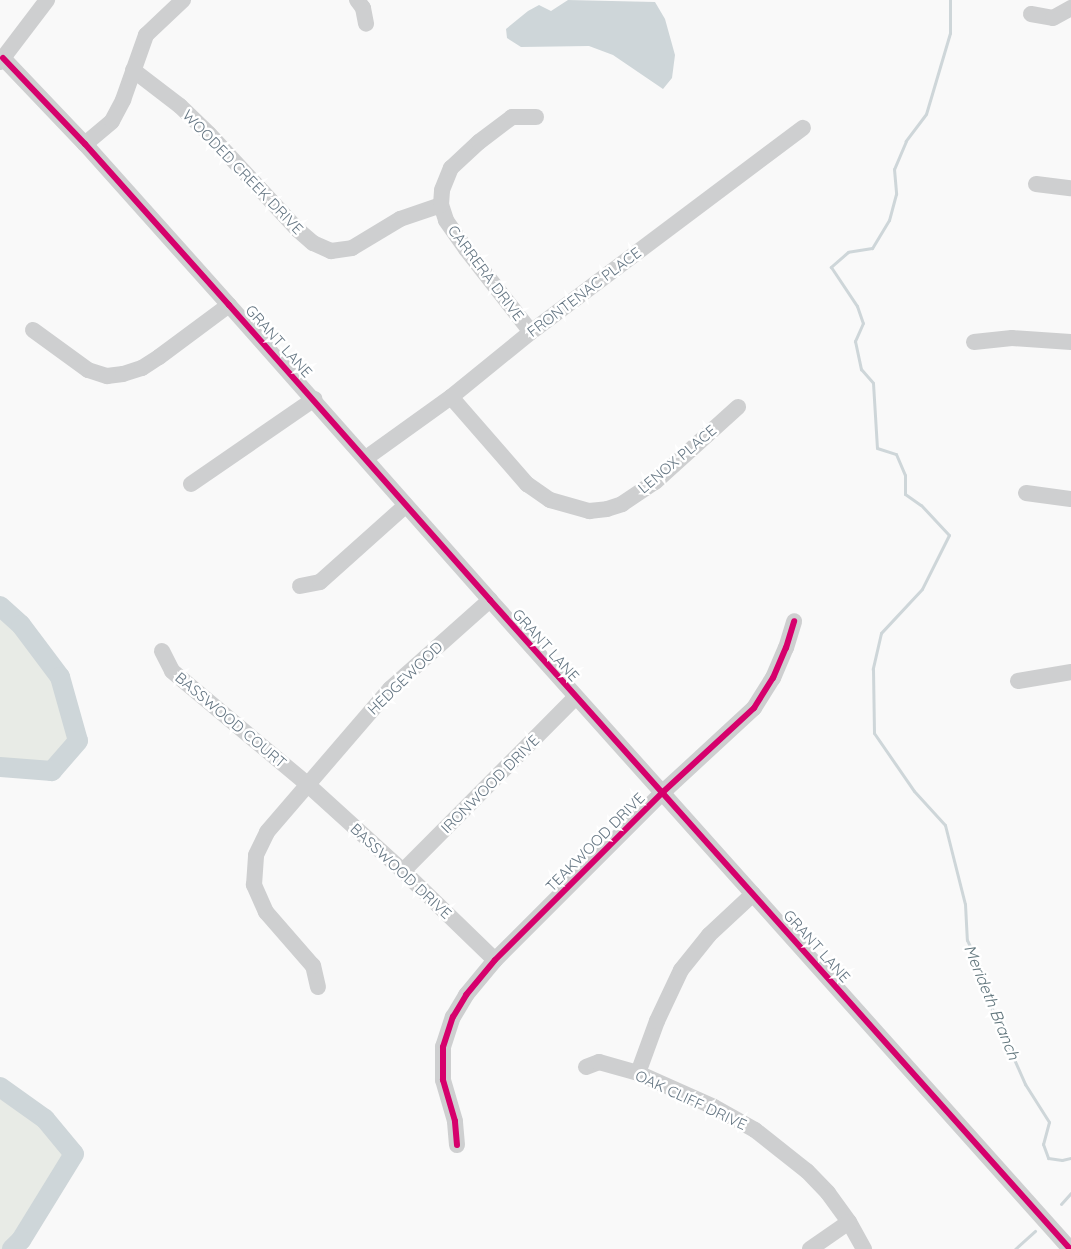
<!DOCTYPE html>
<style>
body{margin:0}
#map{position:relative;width:1071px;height:1249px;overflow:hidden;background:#f9f9f9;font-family:Quicksand,sans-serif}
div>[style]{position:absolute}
.green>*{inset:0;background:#e8ebe6}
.water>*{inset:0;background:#ced6d9}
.stream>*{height:3px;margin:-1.5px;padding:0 1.5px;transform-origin:1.5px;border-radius:1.5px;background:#ced6d9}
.river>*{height:20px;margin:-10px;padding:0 10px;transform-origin:10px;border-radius:10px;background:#ced6d9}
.minor>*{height:16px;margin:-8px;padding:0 8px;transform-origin:8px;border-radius:8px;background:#cecfd0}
.cycleway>*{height:6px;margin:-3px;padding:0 3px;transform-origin:3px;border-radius:3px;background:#d6006c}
span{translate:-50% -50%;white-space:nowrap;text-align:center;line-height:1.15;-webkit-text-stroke:5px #fff;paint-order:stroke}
.street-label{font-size:15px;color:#657683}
.water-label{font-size:16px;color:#60757c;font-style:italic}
</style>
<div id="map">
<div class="green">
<i style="clip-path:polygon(0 606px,21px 625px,60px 677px,78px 741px,52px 771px,0 767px)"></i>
<i style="clip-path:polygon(0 1087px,45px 1119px,74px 1154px,21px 1240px,12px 1249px,0 1249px)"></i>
</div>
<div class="water">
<i style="clip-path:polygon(568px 0,655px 2px,665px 19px,675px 55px,672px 78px,663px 89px,613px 55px,589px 46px,521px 47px,507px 38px,506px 29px,528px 11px,539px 5px,551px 11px)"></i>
</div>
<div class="stream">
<i style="left:950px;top:0;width:33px;rotate:90deg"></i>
<i style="left:950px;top:33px;width:84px;rotate:106.5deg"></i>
<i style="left:926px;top:114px;width:34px;rotate:127deg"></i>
<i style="left:906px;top:141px;width:30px;rotate:113deg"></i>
<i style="left:894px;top:169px;width:25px;rotate:85deg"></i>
<i style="left:896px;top:194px;width:27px;rotate:105deg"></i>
<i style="left:889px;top:220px;width:33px;rotate:121deg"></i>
<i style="left:872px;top:248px;width:24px;rotate:171deg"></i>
<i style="left:848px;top:252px;width:23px;rotate:139deg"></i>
<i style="left:831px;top:267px;width:47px;rotate:56.3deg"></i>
<i style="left:857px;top:306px;width:18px;rotate:71deg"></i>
<i style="left:863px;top:323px;width:20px;rotate:114deg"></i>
<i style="left:855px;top:341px;width:29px;rotate:78deg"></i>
<i style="left:861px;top:369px;width:18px;rotate:49deg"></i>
<i style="left:873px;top:383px;width:65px;rotate:86.5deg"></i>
<i style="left:877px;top:448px;width:20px;rotate:18deg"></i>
<i style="left:896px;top:454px;width:23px;rotate:67deg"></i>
<i style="left:905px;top:475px;width:19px;rotate:90deg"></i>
<i style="left:905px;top:494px;width:19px;rotate:35deg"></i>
<i style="left:921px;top:505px;width:41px;rotate:47deg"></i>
<i style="left:949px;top:535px;width:60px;rotate:116.6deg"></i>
<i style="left:922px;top:589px;width:60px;rotate:133deg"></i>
<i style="left:881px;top:633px;width:37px;rotate:103deg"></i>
<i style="left:873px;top:669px;width:64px;rotate:89.1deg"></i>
<i style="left:874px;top:733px;width:70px;rotate:55.4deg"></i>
<i style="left:914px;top:791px;width:46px;rotate:47.6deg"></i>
<i style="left:945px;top:825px;width:81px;rotate:75.8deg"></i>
<i style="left:965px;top:904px;width:36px;rotate:87deg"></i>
<i style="left:967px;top:940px;width:34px;rotate:64deg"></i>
<i style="left:982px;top:971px;width:32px;rotate:77deg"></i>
<i style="left:989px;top:1002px;width:90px;rotate:66.3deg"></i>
<i style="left:1025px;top:1084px;width:45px;rotate:57.7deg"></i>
<i style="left:1049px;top:1122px;width:23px;rotate:105deg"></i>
<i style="left:1043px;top:1144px;width:15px;rotate:70deg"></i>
<i style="left:1048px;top:1158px;width:14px;rotate:8deg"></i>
<i style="left:1062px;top:1160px;width:9px;rotate:-13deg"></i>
<i style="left:1061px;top:1204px;width:15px;rotate:-48deg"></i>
<i style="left:1015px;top:1249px;width:27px;rotate:-42deg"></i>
</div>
<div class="river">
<i style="left:0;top:606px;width:28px;rotate:42deg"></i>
<i style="left:21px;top:625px;width:65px;rotate:53.1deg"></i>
<i style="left:60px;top:677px;width:66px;rotate:74.3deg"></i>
<i style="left:78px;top:741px;width:40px;rotate:131deg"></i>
<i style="left:52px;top:771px;width:52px;rotate:-175.6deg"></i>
<i style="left:0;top:1087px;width:55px;rotate:35.4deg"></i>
<i style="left:45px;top:1119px;width:45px;rotate:50.4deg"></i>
<i style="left:74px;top:1154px;width:101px;rotate:121.6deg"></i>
<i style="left:21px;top:1240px;width:13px;rotate:135deg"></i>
</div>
<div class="minor">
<i style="left:357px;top:0;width:10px;rotate:53deg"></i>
<i style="left:363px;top:8px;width:16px;rotate:79deg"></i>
<i style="left:1031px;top:14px;width:22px;rotate:10deg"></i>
<i style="left:1053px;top:18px;width:21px;rotate:-29deg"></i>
<i style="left:3px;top:58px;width:119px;rotate:46.4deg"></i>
<i style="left:85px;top:144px;width:216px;rotate:48.2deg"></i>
<i style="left:229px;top:305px;width:394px;rotate:48.5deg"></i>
<i style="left:490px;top:600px;width:870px;rotate:48.21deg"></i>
<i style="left:0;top:62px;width:78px;rotate:-52.8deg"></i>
<i style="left:133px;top:70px;width:59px;rotate:37.5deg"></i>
<i style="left:180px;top:106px;width:40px;rotate:44deg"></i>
<i style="left:209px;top:134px;width:131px;rotate:47.2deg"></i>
<i style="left:298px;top:230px;width:20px;rotate:41deg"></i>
<i style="left:313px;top:243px;width:20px;rotate:24deg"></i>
<i style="left:331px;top:251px;width:21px;rotate:-8deg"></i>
<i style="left:352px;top:248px;width:56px;rotate:-31.1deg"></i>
<i style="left:400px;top:219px;width:43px;rotate:-18.9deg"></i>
<i style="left:85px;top:144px;width:35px;rotate:-40deg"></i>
<i style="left:112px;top:121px;width:24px;rotate:-62deg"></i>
<i style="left:123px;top:100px;width:69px;rotate:-70.5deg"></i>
<i style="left:146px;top:35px;width:51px;rotate:-43.4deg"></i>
<i style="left:1036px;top:184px;width:35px;rotate:7deg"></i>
<i style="left:33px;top:330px;width:68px;rotate:36deg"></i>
<i style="left:88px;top:370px;width:20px;rotate:18deg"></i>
<i style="left:107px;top:376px;width:16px;rotate:-7deg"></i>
<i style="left:123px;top:374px;width:20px;rotate:-18deg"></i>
<i style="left:142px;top:368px;width:20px;rotate:-33deg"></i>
<i style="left:159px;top:357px;width:87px;rotate:-36.6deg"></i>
<i style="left:531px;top:332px;width:105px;rotate:-128.1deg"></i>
<i style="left:466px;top:249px;width:35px;rotate:-125deg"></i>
<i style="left:446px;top:220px;width:16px;rotate:-108deg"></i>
<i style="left:441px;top:205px;width:15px;rotate:-86deg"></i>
<i style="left:442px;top:190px;width:24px;rotate:-68deg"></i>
<i style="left:451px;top:168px;width:38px;rotate:-43deg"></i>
<i style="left:479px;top:142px;width:41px;rotate:-37.1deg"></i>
<i style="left:512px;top:117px;width:24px"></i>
<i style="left:974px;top:342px;width:38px;rotate:-6deg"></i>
<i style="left:1012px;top:338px;width:59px;rotate:3.9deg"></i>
<i style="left:451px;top:397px;width:116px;rotate:48.9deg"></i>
<i style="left:527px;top:484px;width:28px;rotate:35deg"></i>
<i style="left:550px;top:500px;width:41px;rotate:15.8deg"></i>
<i style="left:589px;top:511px;width:18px;rotate:-6deg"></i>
<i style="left:607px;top:509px;width:16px;rotate:-18deg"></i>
<i style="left:622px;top:504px;width:40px;rotate:-34deg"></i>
<i style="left:655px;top:482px;width:112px;rotate:-42.1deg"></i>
<i style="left:366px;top:458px;width:105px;rotate:-35.7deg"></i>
<i style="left:451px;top:397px;width:103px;rotate:-39.1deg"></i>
<i style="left:531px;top:332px;width:340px;rotate:-36.9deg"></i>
<i style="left:191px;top:484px;width:150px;rotate:-34.6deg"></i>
<i style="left:1026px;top:493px;width:45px;rotate:7.6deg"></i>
<i style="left:300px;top:586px;width:20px;rotate:-11deg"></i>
<i style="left:320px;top:582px;width:115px;rotate:-41.8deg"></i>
<i style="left:162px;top:651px;width:22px;rotate:63deg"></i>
<i style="left:172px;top:671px;width:176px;rotate:39.9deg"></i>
<i style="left:307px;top:784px;width:130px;rotate:42.2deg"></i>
<i style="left:403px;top:871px;width:128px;rotate:44.1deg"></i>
<i style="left:1018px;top:681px;width:54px;rotate:-9.6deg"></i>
<i style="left:403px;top:871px;width:245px;rotate:-45.2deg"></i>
<i style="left:318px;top:987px;width:22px;rotate:-103deg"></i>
<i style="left:313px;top:966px;width:72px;rotate:-131deg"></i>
<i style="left:266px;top:912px;width:30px;rotate:-114deg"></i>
<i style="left:254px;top:885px;width:30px;rotate:-86deg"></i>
<i style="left:256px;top:855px;width:25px;rotate:-64deg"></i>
<i style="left:267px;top:832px;width:189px;rotate:-49.3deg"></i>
<i style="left:390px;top:689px;width:134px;rotate:-41.7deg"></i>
<i style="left:586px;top:1067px;width:14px;rotate:-21deg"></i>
<i style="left:599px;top:1062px;width:41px;rotate:15.8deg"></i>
<i style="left:638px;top:1073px;width:83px;rotate:24.1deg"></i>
<i style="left:714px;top:1107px;width:47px;rotate:29.3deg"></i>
<i style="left:755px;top:1130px;width:66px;rotate:38.3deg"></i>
<i style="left:807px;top:1171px;width:30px;rotate:46deg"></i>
<i style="left:828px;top:1193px;width:36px;rotate:54deg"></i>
<i style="left:849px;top:1222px;width:31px;rotate:61deg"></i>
<i style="left:638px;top:1073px;width:55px;rotate:-69.9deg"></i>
<i style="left:657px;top:1021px;width:56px;rotate:-64.8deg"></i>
<i style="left:681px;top:970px;width:45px;rotate:-51.3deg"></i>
<i style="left:709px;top:935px;width:60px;rotate:-43deg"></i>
<i style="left:457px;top:1145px;width:24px;rotate:-95deg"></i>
<i style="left:455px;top:1121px;width:43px;rotate:-106.3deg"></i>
<i style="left:443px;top:1080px;width:33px;rotate:-90deg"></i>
<i style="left:443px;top:1047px;width:32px;rotate:-72deg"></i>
<i style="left:453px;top:1017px;width:26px;rotate:-59deg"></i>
<i style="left:466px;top:995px;width:45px;rotate:-50.4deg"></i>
<i style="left:495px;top:960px;width:238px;rotate:-45deg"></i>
<i style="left:663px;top:792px;width:124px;rotate:-42.7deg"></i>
<i style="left:754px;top:708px;width:36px;rotate:-58deg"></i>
<i style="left:773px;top:678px;width:33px;rotate:-67deg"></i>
<i style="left:786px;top:648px;width:28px;rotate:-73deg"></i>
<i style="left:810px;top:1249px;width:47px;rotate:-34.7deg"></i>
</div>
<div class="cycleway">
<i style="left:3px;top:58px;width:119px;rotate:46.4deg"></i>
<i style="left:85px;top:144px;width:216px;rotate:48.2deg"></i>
<i style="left:229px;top:305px;width:394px;rotate:48.5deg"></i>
<i style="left:490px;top:600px;width:870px;rotate:48.21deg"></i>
<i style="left:457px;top:1145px;width:24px;rotate:-95deg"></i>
<i style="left:455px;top:1121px;width:43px;rotate:-106.3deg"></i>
<i style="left:443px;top:1080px;width:33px;rotate:-90deg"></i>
<i style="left:443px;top:1047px;width:32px;rotate:-72deg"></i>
<i style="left:453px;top:1017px;width:26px;rotate:-59deg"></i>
<i style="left:466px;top:995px;width:45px;rotate:-50.4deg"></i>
<i style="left:495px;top:960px;width:238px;rotate:-45deg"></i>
<i style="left:663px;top:792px;width:124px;rotate:-42.7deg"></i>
<i style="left:754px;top:708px;width:36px;rotate:-58deg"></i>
<i style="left:773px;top:678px;width:33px;rotate:-67deg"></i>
<i style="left:786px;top:648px;width:28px;rotate:-73deg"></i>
</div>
<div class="street-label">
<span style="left:243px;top:172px;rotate:46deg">WOODED CREEK DRIVE</span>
<span style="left:486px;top:273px;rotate:53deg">CARRERA DRIVE</span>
<span style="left:584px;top:292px;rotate:-37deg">FRONTENAC PLACE</span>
<span style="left:279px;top:341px;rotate:48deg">GRANT LANE</span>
<span style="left:677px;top:459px;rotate:-40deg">LENOX PLACE</span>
<span style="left:546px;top:645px;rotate:48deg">GRANT LANE</span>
<span style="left:405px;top:678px;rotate:-44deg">HEDGEWOOD</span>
<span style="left:231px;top:720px;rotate:40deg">BASSWOOD COURT</span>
<span style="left:490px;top:784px;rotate:-45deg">IRONWOOD DRIVE</span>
<span style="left:595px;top:842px;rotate:-45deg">TEAKWOOD DRIVE</span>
<span style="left:401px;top:871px;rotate:43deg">BASSWOOD DRIVE</span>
<span style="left:817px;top:946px;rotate:48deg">GRANT LANE</span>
<span style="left:691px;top:1100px;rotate:25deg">OAK CLIFF DRIVE</span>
</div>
<div class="water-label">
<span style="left:992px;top:1002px;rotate:68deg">Merideth Branch</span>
</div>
</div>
